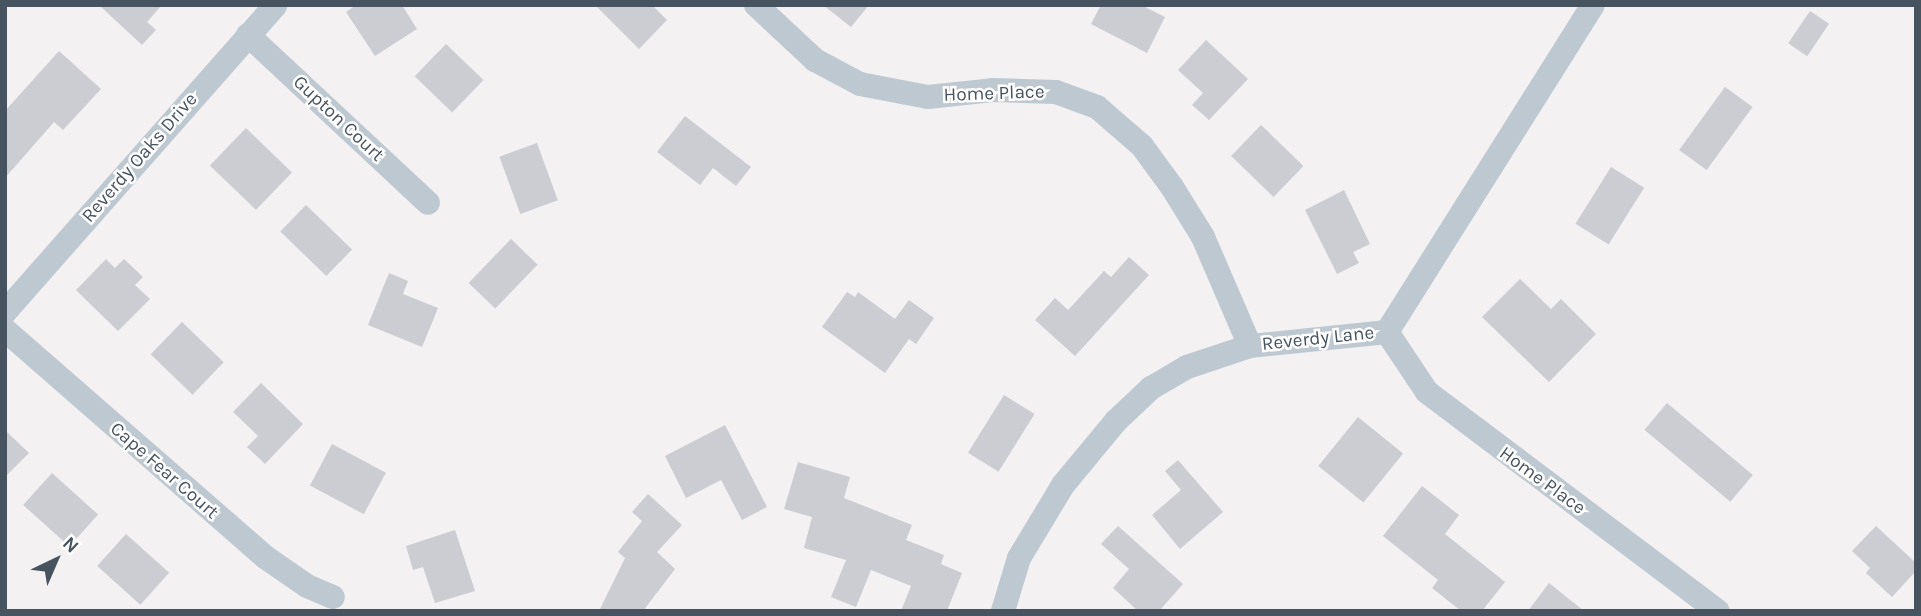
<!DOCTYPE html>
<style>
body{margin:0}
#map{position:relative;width:1921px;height:616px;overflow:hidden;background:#f3f1f1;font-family:Karla,sans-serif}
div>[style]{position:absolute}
.building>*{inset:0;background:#cbcdd3;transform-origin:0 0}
.minor>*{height:24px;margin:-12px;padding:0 12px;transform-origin:12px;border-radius:12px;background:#bec8d1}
span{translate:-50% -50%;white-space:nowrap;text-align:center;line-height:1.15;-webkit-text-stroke:5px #fff;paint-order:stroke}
.street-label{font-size:19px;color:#475460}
.frame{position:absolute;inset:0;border:7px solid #475460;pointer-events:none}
.north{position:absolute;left:21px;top:525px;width:70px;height:70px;-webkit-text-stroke:5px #fff;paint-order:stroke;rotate:44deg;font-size:19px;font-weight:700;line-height:28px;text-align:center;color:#475460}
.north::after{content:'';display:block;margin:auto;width:24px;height:32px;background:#475460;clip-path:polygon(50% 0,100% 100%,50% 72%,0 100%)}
</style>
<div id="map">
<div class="building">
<i style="clip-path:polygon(99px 5px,162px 5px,147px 22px,156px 30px,142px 45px)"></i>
<i style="clip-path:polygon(356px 5px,402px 5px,417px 29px,375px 56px,346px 12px)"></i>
<i style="clip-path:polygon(595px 5px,652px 5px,667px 20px,639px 49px)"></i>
<i style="clip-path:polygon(823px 5px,869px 5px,851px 27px)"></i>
<i style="clip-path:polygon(1101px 5px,1141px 5px,1165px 17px,1147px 53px,1091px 24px)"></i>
<i style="left:1810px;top:11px;width:23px;height:39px;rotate:34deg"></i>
<i style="clip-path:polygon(1206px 40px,1248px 79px,1209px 120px,1192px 105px,1203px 93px,1178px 70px)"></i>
<i style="left:446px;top:44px;width:52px;height:45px;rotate:44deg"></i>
<i style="clip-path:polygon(59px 51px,101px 89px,63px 130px,54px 122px,5px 178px,5px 111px)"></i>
<i style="left:1725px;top:87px;width:34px;height:78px;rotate:36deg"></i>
<i style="clip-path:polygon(685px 116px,751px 167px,736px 186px,713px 168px,700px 185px,657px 152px)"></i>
<i style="left:1261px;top:125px;width:59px;height:43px;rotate:44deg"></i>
<i style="left:246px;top:128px;width:64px;height:52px;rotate:44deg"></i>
<i style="left:537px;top:143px;width:61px;height:40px;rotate:70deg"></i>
<i style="left:1611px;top:167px;width:39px;height:67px;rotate:32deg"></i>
<i style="clip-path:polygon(1344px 190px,1370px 244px,1353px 252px,1359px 263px,1337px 274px,1305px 210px)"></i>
<i style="left:306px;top:205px;width:64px;height:37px;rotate:44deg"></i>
<i style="left:511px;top:239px;width:37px;height:61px;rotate:44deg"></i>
<i style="clip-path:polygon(1129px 257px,1149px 275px,1075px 356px,1035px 320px,1055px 298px,1068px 310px,1104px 271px,1111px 277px)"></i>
<i style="clip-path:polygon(106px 259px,115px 268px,124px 259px,143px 277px,135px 285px,150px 299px,118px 331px,76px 290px)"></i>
<i style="clip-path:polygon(389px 273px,408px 281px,403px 294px,438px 308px,422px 347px,368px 325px)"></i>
<i style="clip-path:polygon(1520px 279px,1551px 309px,1561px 299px,1596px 334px,1549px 382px,1482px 317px)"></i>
<i style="clip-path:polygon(847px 292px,855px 297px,858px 292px,895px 319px,909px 300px,934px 318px,916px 344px,909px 339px,885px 373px,822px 327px)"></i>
<i style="left:182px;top:322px;width:58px;height:45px;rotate:44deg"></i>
<i style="clip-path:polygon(261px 383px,303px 424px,265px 464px,247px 447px,258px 436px,233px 412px)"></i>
<i style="left:1004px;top:395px;width:36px;height:68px;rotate:32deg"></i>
<i style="left:1667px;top:403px;width:112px;height:35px;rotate:40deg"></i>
<i style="left:1358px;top:417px;width:58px;height:63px;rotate:39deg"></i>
<i style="clip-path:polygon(725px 425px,767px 507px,742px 520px,721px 480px,686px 498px,665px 456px)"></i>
<i style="clip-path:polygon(5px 430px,29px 453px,5px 477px)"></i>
<i style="left:332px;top:444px;width:61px;height:47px;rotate:28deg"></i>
<i style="clip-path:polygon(1178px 460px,1223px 512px,1180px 549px,1152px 515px,1181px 490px,1165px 471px)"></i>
<i style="clip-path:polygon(798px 462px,850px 477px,844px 498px,912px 525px,906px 540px,944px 555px,941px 564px,962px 573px,947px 611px,901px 611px,911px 586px,871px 570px,856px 607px,831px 597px,846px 560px,804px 548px,812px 517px,784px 509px)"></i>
<i style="left:52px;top:473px;width:62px;height:43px;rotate:42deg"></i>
<i style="clip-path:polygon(1422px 486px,1459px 515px,1445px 534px,1505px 582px,1482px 611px,1461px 611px,1432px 588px,1438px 580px,1383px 536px)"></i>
<i style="clip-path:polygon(648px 494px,682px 525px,657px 552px,675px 569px,643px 611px,599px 611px,625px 558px,618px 552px,642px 521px,632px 512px)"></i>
<i style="clip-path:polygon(1118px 526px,1183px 584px,1159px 611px,1138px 611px,1113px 588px,1129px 569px,1101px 544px)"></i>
<i style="clip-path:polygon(1876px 526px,1916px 563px,1916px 571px,1892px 597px,1866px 573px,1870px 568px,1852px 551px)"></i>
<i style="clip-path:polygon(455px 530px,475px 591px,435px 603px,423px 567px,413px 570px,406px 546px)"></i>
<i style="left:126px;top:534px;width:58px;height:43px;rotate:42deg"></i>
<i style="clip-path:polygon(1549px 583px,1584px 611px,1528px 611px)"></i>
</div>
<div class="minor">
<i style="left:756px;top:5px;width:81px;rotate:43deg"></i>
<i style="left:815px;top:60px;width:51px;rotate:28.1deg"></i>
<i style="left:860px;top:84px;width:69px;rotate:10.8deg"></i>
<i style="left:928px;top:97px;width:65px;rotate:-6.1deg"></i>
<i style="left:993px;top:90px;width:63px;rotate:1.8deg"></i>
<i style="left:1056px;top:92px;width:44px;rotate:20.1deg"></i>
<i style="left:1097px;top:107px;width:60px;rotate:40.9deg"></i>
<i style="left:1142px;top:146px;width:51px;rotate:53.8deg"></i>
<i style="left:1172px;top:187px;width:59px;rotate:58.2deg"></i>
<i style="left:1203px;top:237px;width:119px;rotate:66.7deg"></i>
<i style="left:248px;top:35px;width:246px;rotate:43deg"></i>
<i style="left:5px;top:312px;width:409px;rotate:-48.6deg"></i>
<i style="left:5px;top:330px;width:345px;rotate:41.1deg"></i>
<i style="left:265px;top:557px;width:51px;rotate:34.6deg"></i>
<i style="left:307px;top:586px;width:28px;rotate:23deg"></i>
<i style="left:1387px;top:332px;width:72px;rotate:56.3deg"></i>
<i style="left:1427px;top:392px;width:364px;rotate:37deg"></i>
<i style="left:1003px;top:611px;width:55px;rotate:-73.2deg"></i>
<i style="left:1019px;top:558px;width:85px;rotate:-58.9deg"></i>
<i style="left:1063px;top:485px;width:83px;rotate:-50.4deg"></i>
<i style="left:1116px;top:421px;width:48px;rotate:-43.3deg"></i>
<i style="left:1151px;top:388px;width:42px;rotate:-30.3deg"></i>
<i style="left:1187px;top:367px;width:66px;rotate:-18.4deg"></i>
<i style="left:1250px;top:346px;width:138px;rotate:-5.8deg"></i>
<i style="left:1387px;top:332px;width:386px;rotate:-57.8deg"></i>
</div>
<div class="street-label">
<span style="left:994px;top:94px;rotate:-2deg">Home Place</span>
<span style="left:338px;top:119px;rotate:43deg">Gupton Court</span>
<span style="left:140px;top:158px;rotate:-49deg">Reverdy Oaks Drive</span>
<span style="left:1318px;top:339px;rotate:-6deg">Reverdy Lane</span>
<span style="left:164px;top:471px;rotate:41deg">Cape Fear Court</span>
<span style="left:1542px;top:481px;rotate:36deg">Home Place</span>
</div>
<div class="frame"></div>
<div class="north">N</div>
</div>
